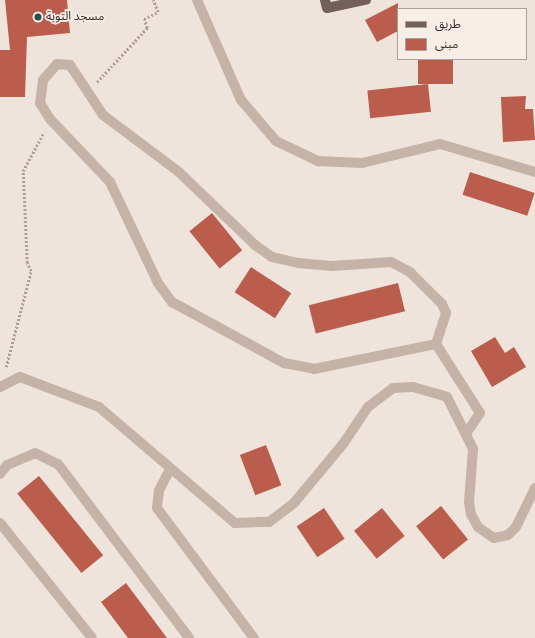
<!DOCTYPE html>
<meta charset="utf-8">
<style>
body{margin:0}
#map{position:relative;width:535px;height:638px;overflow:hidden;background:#efe4db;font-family:Signika,"Noto Sans Arabic",sans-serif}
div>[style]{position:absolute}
.building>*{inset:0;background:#bb5d4d;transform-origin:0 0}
.path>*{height:2.5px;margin-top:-1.25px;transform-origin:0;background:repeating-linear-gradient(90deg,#b29d92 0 2px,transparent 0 4px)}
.minor>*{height:10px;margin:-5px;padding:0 5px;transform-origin:5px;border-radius:5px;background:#c6b3a8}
.major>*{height:10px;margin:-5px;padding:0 5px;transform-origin:5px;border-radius:5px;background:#74605a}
.dots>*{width:11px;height:11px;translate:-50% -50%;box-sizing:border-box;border:2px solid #f7eee7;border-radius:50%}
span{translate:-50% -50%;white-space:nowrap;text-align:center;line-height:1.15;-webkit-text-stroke:3.5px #f7eee7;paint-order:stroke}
.poi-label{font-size:12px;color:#332a27}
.left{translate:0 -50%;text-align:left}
.legend{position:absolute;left:397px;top:8px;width:130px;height:52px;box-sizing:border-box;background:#f7eee7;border:1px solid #a9a09a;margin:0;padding:5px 7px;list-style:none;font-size:12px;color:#332a27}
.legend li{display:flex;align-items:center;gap:8px;height:20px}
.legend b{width:20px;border:1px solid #a9a09a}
</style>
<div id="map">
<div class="building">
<i style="clip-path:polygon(5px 0,67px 0,70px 33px,27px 37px,25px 97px,0 97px,0 50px,10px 50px)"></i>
<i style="clip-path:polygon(398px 3px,398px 31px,377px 42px,365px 20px)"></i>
<i style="left:418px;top:59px;width:35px;height:25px"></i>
<i style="left:428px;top:84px;width:28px;height:61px;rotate:84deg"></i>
<i style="clip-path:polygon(526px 96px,525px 109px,533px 109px,535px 140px,503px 142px,501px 97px)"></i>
<i style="left:470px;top:172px;width:68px;height:24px;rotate:18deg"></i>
<i style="left:212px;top:213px;width:48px;height:29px;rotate:51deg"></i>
<i style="left:251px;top:267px;width:48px;height:30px;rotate:33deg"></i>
<i style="left:398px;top:283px;width:29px;height:92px;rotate:76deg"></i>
<i style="clip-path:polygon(495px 337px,505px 353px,514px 347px,526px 367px,492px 387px,471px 351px)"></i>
<i style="left:266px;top:445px;width:43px;height:28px;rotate:69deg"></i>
<i style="left:39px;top:476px;width:102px;height:28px;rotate:51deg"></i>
<i style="left:441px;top:506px;width:43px;height:32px;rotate:51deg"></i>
<i style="left:324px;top:508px;width:37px;height:33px;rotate:56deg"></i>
<i style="left:382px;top:508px;width:36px;height:36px;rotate:51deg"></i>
<i style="clip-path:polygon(126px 583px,167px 638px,128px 638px,101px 602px)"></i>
</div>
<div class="path">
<i style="left:97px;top:82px;width:74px;rotate:-47.2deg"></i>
<i style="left:147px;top:28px;width:9px;rotate:-108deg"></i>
<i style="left:144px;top:19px;width:16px;rotate:-27deg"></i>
<i style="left:158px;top:12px;width:13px;rotate:-113deg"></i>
<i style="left:6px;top:367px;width:99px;rotate:-75.4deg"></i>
<i style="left:31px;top:271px;width:9px;rotate:-117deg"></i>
<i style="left:27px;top:263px;width:92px;rotate:-92.5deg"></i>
<i style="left:23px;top:171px;width:44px;rotate:-61.7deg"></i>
</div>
<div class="minor">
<i style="left:197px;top:0;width:109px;rotate:66.3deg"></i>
<i style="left:241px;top:100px;width:54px;rotate:49.5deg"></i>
<i style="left:276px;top:141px;width:47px;rotate:25.5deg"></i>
<i style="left:318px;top:161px;width:44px;rotate:2.6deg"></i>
<i style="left:362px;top:163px;width:80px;rotate:-13.7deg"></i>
<i style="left:440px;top:144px;width:99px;rotate:16.4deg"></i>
<i style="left:436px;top:344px;width:33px;rotate:-72deg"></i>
<i style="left:446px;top:313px;width:10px;rotate:-114deg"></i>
<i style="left:442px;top:304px;width:45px;rotate:-135deg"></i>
<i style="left:410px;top:272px;width:21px;rotate:-152deg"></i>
<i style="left:391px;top:262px;width:59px;rotate:176.1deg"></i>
<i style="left:332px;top:266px;width:34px;rotate:-175deg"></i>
<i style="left:298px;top:263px;width:27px;rotate:-167deg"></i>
<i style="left:272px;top:257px;width:21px;rotate:-145deg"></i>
<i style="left:255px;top:245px;width:105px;rotate:-136.2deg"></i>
<i style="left:179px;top:172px;width:95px;rotate:-143.1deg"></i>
<i style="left:103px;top:115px;width:60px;rotate:-123.4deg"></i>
<i style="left:70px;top:65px;width:13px;rotate:-176deg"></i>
<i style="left:57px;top:64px;width:21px;rotate:131deg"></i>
<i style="left:43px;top:80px;width:23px;rotate:97deg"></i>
<i style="left:40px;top:103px;width:19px;rotate:58deg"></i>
<i style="left:50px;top:119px;width:87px;rotate:46.4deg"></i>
<i style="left:110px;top:182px;width:112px;rotate:64.6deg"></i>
<i style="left:158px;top:283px;width:24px;rotate:54deg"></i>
<i style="left:172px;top:302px;width:128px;rotate:28.6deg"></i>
<i style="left:284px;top:363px;width:31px;rotate:11deg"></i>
<i style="left:314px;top:369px;width:125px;rotate:-11.6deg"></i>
<i style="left:436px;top:344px;width:82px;rotate:57.5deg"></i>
<i style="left:480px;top:413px;width:23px;rotate:124deg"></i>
<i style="left:0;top:387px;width:22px;rotate:-27deg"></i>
<i style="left:20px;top:377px;width:85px;rotate:20.8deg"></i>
<i style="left:99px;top:407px;width:179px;rotate:40.5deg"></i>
<i style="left:235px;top:523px;width:34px;rotate:-2deg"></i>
<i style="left:269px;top:522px;width:31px;rotate:-37deg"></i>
<i style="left:294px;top:503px;width:77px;rotate:-50.3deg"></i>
<i style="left:343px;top:444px;width:45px;rotate:-56deg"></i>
<i style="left:368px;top:407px;width:31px;rotate:-37deg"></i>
<i style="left:393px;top:388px;width:20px;rotate:-3deg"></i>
<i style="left:413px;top:387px;width:35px;rotate:16deg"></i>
<i style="left:447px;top:397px;width:58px;rotate:63.4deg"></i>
<i style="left:473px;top:449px;width:53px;rotate:94.3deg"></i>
<i style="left:469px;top:502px;width:12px;rotate:81deg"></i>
<i style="left:471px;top:514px;width:15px;rotate:62deg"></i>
<i style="left:478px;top:527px;width:19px;rotate:35deg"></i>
<i style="left:494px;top:538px;width:14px;rotate:-12deg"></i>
<i style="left:508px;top:535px;width:11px;rotate:-45deg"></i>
<i style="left:516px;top:527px;width:43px;rotate:-64deg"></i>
<i style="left:170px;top:469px;width:25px;rotate:117deg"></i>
<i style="left:159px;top:491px;width:17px;rotate:97deg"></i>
<i style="left:157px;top:508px;width:162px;rotate:53.3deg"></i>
<i style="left:0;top:474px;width:11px;rotate:-52deg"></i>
<i style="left:7px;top:465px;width:30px;rotate:-23deg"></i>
<i style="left:35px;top:453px;width:25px;rotate:26deg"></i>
<i style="left:58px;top:464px;width:218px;rotate:53deg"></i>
<i style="left:0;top:523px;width:147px;rotate:51.3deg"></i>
</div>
<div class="major">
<i style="left:325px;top:0;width:8px;rotate:76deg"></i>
<i style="left:327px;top:8px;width:40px;rotate:-12deg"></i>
</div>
<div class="dots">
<i style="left:38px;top:17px;background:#215150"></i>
</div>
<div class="poi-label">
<span class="left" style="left:46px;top:17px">مسجد التوبة</span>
</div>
<ul class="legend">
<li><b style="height:5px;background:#74605a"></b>طريق</li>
<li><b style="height:11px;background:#bb5d4d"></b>مبنى</li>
</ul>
</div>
